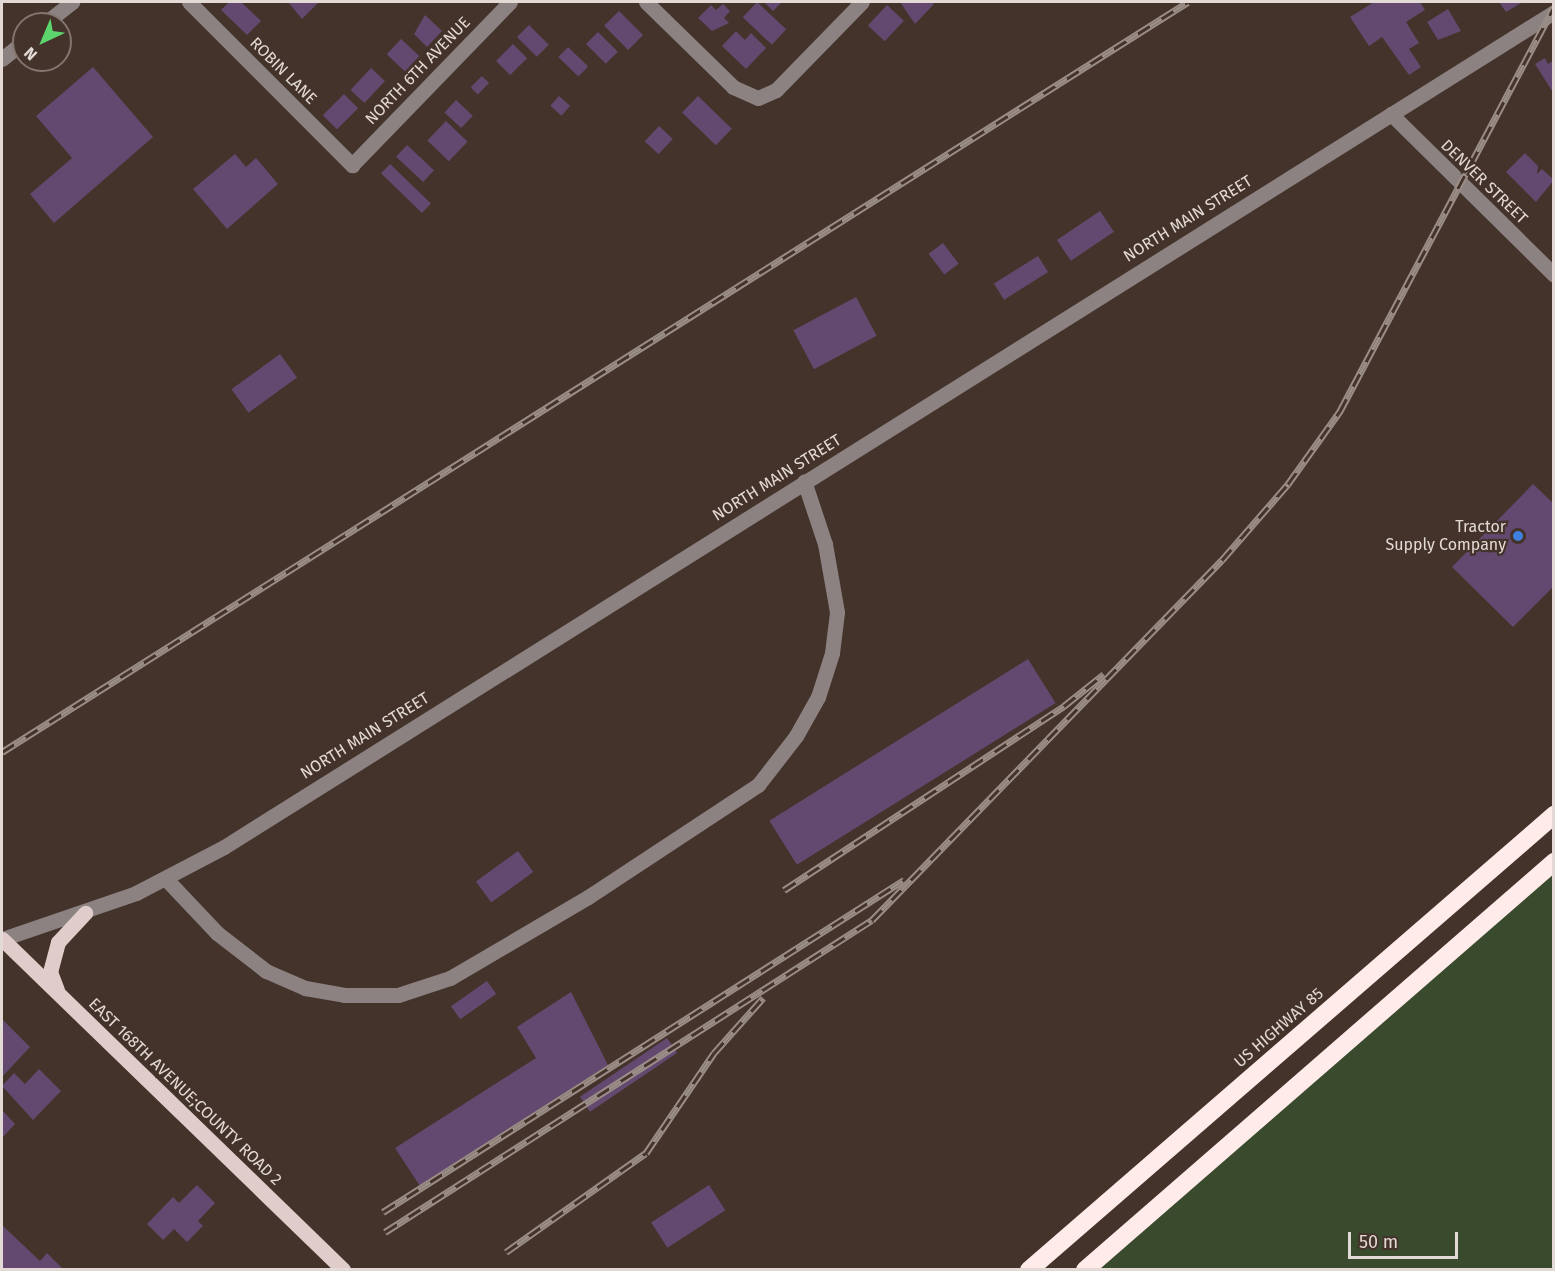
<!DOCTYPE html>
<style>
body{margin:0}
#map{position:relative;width:1555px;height:1271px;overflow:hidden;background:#43332a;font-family:"Fira Sans",sans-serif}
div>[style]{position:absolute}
.green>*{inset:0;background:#394a2d}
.building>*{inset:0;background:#634970;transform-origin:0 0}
.minor>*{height:15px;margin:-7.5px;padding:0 7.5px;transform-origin:7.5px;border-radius:7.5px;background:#8c8282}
.major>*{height:15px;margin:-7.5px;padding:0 7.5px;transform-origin:7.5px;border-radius:7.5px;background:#e1cccc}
.highway>*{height:18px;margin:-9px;padding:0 9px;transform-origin:9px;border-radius:9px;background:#ffebea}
.rail>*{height:7px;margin-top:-3.5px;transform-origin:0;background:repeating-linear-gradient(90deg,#43332a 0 14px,#9a8d86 0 28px);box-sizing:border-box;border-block:2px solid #9a8d86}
.dots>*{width:16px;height:16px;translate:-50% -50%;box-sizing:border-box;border:3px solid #43332a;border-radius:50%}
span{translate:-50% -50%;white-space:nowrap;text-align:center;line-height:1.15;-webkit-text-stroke:4.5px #43332a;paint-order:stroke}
.street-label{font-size:16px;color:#e4dad5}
.poi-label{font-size:16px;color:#e4dad5}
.right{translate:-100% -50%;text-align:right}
.frame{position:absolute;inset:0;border:3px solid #e4dad5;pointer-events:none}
.north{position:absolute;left:12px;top:12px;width:60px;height:60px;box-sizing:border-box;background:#43332a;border:2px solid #83766e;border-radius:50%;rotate:224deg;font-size:16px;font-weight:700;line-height:24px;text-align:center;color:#e4dad5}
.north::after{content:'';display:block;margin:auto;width:21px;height:27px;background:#5cd56d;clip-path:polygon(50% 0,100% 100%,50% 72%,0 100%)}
.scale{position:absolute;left:1348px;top:1232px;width:110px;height:27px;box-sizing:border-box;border:3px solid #e4dad5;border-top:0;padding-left:8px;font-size:18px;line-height:21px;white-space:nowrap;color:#e4dad5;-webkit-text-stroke:4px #43332a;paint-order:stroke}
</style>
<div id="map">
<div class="green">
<i style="clip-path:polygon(1553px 873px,1553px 1269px,1085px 1270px)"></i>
</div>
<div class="building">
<i style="clip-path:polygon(229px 2px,241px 2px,261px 21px,247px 35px,221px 10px)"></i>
<i style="clip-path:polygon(288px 2px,319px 2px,302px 19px)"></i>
<i style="left:757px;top:2px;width:40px;height:21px;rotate:43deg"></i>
<i style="clip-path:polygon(764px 2px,782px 2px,773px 11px)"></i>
<i style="clip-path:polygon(900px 2px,931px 2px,934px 4px,915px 24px)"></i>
<i style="clip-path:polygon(1374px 2px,1420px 2px,1425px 10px,1406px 22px,1419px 43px,1409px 49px,1421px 67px,1409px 75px,1382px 37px,1369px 46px,1350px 17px)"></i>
<i style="clip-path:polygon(1499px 2px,1523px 2px,1506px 12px)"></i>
<i style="clip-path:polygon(723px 4px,730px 11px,724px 18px,729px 23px,712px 31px,698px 18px,711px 5px,716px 10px)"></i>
<i style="left:887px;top:5px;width:23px;height:28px;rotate:43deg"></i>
<i style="clip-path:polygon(1448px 9px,1461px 31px,1438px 40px,1427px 22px)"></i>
<i style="left:619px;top:11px;width:34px;height:21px;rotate:45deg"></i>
<i style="clip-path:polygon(425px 15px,442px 31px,427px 47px,414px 34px)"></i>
<i style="left:529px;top:25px;width:28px;height:17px;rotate:45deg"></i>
<i style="clip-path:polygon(736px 31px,745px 40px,751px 33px,766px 48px,746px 69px,722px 46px)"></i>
<i style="left:598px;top:32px;width:28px;height:17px;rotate:45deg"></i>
<i style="left:401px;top:39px;width:25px;height:21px;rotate:43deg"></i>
<i style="left:513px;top:44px;width:20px;height:24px;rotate:45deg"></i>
<i style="left:568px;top:47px;width:28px;height:14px;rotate:44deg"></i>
<i style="clip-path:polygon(1545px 58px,1548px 64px,1554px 60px,1554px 94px,1535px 64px)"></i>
<i style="clip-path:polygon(93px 67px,153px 137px,54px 223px,30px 194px,72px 158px,36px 116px)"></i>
<i style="left:371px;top:68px;width:19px;height:30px;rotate:43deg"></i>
<i style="left:482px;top:76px;width:10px;height:16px;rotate:45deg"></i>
<i style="left:344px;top:94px;width:20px;height:30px;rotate:45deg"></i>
<i style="left:559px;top:96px;width:15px;height:13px;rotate:42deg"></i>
<i style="left:698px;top:96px;width:47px;height:23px;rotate:44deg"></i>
<i style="left:456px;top:100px;width:23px;height:17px;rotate:43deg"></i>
<i style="left:446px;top:121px;width:30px;height:27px;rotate:44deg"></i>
<i style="left:659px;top:126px;width:19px;height:21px;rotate:43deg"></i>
<i style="left:407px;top:145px;width:37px;height:16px;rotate:43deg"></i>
<i style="clip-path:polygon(1525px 153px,1538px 166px,1537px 174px,1542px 169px,1554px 180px,1536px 202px,1506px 172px)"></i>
<i style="clip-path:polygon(235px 154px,246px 167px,256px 158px,278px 184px,227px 229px,193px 189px)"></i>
<i style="left:390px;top:164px;width:57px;height:13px;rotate:44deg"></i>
<i style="left:1100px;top:211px;width:25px;height:52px;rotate:56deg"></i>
<i style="left:943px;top:243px;width:26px;height:18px;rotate:53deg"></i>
<i style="left:1038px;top:256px;width:19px;height:52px;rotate:58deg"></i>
<i style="left:856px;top:297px;width:44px;height:71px;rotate:62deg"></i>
<i style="left:280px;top:354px;width:29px;height:60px;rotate:54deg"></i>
<i style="clip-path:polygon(1533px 484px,1554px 504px,1554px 586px,1513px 627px,1452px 567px)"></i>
<i style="left:1028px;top:659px;width:52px;height:305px;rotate:58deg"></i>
<i style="left:518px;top:851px;width:26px;height:52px;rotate:54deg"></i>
<i style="left:487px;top:981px;width:16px;height:44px;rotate:55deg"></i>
<i style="clip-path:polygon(571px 992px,608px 1065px,420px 1186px,395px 1148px,536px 1058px,517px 1027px)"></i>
<i style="clip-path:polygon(2px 1019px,30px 1047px,2px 1077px)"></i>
<i style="left:667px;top:1038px;width:18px;height:105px;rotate:56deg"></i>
<i style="clip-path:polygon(39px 1069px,61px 1091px,33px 1120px,2px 1086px,14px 1073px,25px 1084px)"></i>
<i style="clip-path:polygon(2px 1110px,15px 1124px,2px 1138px)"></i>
<i style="clip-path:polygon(197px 1185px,215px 1203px,198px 1221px,203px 1226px,187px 1242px,174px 1229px,163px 1240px,147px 1224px,173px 1197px,179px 1203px)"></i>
<i style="left:709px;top:1185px;width:30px;height:69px;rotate:57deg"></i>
<i style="clip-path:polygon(2px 1225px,40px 1261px,47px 1253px,64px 1270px,2px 1270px)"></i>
</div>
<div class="minor">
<i style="left:189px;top:2px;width:231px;rotate:45deg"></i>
<i style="left:352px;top:165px;width:227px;rotate:-45.9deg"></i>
<i style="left:646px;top:2px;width:122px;rotate:44.3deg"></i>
<i style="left:733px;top:87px;width:27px;rotate:24deg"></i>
<i style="left:758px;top:98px;width:20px;rotate:-24deg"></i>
<i style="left:776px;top:90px;width:123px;rotate:-45.7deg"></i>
<i style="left:44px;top:24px;width:36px;rotate:-38deg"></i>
<i style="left:2px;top:59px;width:28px;rotate:-39deg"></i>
<i style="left:1391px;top:114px;width:229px;rotate:44.6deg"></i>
<i style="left:166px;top:879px;width:74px;rotate:46.6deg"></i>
<i style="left:217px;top:933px;width:62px;rotate:37.8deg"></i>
<i style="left:266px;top:971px;width:43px;rotate:23.6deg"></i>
<i style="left:305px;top:988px;width:40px;rotate:10deg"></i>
<i style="left:344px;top:995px;width:54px"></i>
<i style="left:398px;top:995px;width:55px;rotate:-18.1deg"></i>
<i style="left:450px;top:978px;width:160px;rotate:-30.4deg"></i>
<i style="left:588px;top:897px;width:204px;rotate:-33.4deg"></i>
<i style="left:758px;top:785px;width:62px;rotate:-52.2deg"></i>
<i style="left:796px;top:736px;width:45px;rotate:-60.6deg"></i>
<i style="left:818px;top:697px;width:46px;rotate:-72.3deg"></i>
<i style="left:832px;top:653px;width:41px;rotate:-83deg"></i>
<i style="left:837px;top:612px;width:69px;rotate:-100deg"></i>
<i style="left:825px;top:544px;width:66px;rotate:-108.4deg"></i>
<i style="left:2px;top:939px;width:142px;rotate:-18.9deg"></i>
<i style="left:136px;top:893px;width:99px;rotate:-27.6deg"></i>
<i style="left:224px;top:847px;width:1570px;rotate:-32.12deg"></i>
</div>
<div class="major">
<i style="left:2px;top:939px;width:475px;rotate:44.1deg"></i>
<i style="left:57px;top:990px;width:19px;rotate:-111deg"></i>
<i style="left:50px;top:972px;width:31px;rotate:-75deg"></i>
<i style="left:58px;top:942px;width:40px;rotate:-47deg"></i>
</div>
<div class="highway">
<i style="left:1029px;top:1270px;width:695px;rotate:-40.91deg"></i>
<i style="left:1085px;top:1270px;width:622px;rotate:-41.02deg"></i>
</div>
<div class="rail">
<i style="left:2px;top:752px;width:1403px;rotate:-32.31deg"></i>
<i style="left:784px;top:890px;width:335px;rotate:-33.3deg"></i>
<i style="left:1064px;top:706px;width:51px;rotate:-38.7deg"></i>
<i style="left:383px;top:1212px;width:618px;rotate:-32.51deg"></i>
<i style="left:385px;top:1232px;width:578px;rotate:-32.65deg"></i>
<i style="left:872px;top:920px;width:502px;rotate:-45.81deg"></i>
<i style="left:1222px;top:560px;width:101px;rotate:-49deg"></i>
<i style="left:1288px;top:484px;width:90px;rotate:-54.5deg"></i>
<i style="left:1340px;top:411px;width:457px;rotate:-62.1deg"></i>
<i style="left:506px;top:1252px;width:171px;rotate:-35.3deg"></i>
<i style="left:646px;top:1153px;width:121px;rotate:-55.8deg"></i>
<i style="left:714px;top:1053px;width:74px;rotate:-48.3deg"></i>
</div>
<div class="dots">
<i style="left:1518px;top:536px;background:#3f7fe0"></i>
</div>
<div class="street-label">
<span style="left:283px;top:71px;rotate:45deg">ROBIN LANE</span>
<span style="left:418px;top:71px;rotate:-46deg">NORTH 6TH AVENUE</span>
<span style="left:1484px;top:182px;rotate:44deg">DENVER STREET</span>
<span style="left:1188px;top:219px;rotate:-32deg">NORTH MAIN STREET</span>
<span style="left:777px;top:478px;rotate:-32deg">NORTH MAIN STREET</span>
<span style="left:365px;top:736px;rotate:-32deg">NORTH MAIN STREET</span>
<span style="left:1279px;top:1028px;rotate:-41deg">US HIGHWAY 85</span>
<span style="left:185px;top:1092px;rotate:44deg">EAST 168TH AVENUE;COUNTY ROAD 2</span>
</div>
<div class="poi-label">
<span class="right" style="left:1506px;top:536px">Tractor<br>Supply Company</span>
</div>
<div class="frame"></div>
<div class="north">N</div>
<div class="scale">50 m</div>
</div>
